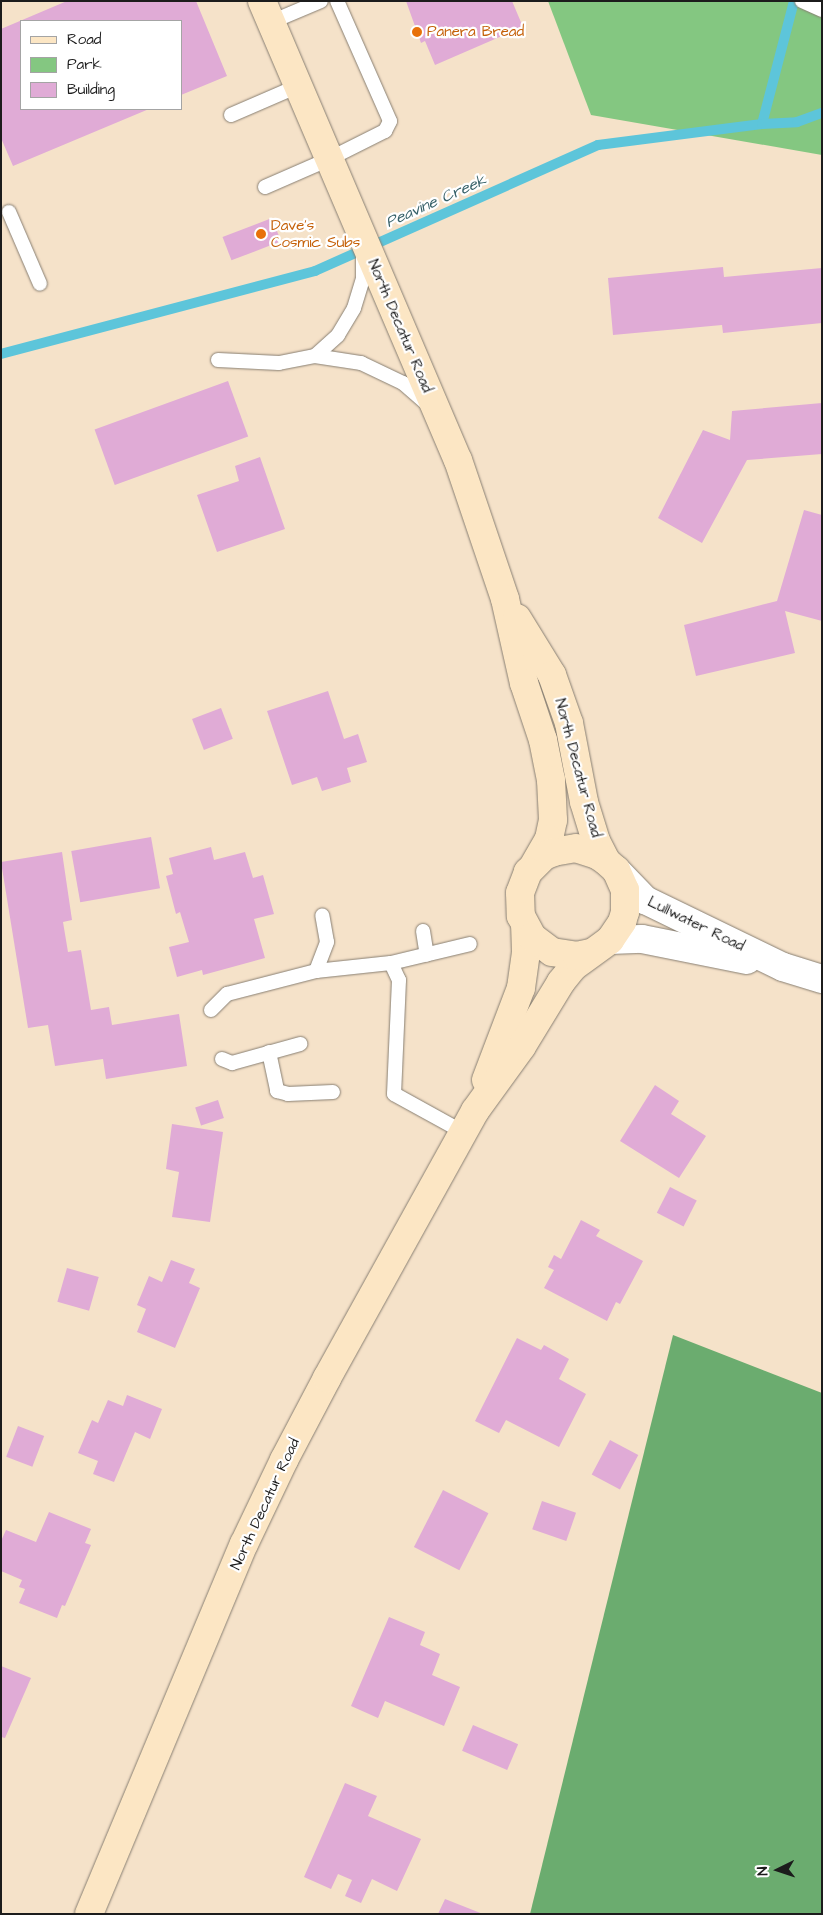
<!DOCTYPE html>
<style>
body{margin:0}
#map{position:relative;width:823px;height:1915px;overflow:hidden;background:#f5e2c9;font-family:"Architects Daughter",sans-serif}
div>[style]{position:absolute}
.green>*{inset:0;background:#84c781}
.forest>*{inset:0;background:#6bac6f}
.stream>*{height:10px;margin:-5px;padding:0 5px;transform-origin:5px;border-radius:5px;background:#5dc5da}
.building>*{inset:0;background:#e0abd6;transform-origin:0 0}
.roads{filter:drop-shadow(0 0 1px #887f72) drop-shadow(0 0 1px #887f72)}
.lane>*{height:14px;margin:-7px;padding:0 7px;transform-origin:7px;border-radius:7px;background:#fff}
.street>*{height:28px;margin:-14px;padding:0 14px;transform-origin:14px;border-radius:14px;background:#fff}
.secondary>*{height:28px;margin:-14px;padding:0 14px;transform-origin:14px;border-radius:14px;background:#fce6c4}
.dots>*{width:14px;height:14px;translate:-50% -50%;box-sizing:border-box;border:2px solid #fff;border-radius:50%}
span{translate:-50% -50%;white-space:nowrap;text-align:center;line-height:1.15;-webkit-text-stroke:4.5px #fff;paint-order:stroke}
.food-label{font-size:15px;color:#c56008}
.left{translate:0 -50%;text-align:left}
.street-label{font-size:15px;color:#1c1c1c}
.water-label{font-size:16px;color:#366068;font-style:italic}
.frame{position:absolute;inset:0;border:2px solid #1c1c1c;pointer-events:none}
.legend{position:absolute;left:20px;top:20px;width:162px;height:90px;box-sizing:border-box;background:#fff;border:1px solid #a4a4a4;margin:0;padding:6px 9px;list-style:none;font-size:15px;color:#1c1c1c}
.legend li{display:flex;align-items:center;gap:10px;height:25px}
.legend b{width:25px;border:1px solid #a4a4a4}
.north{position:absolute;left:753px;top:1845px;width:50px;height:50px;-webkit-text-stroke:4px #fff;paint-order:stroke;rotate:266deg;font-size:14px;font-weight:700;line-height:20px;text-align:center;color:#1c1c1c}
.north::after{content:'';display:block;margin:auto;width:18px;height:22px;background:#1c1c1c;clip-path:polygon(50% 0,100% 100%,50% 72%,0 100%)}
</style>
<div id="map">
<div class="green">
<i style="clip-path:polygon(548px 1px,822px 1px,822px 155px,591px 115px)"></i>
</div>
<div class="forest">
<i style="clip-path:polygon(673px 1335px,822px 1393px,822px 1914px,530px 1914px)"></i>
</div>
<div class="stream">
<i style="left:762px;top:124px;width:127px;rotate:-75.4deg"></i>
<i style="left:1px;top:354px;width:325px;rotate:-14.8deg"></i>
<i style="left:315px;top:271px;width:310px;rotate:-24deg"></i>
<i style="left:598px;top:145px;width:165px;rotate:-7.3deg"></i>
<i style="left:762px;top:124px;width:35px;rotate:-3deg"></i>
<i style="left:797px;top:122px;width:27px;rotate:-20deg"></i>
</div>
<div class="building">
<i style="clip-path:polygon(67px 1px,196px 1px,227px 76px,181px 95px,181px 21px,21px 21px,21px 109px,149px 109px,13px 166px,1px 138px,1px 29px)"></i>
<i style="clip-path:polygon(406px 1px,512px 1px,523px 27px,435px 65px,425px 41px,421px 43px)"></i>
<i style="left:272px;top:218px;width:25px;height:53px;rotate:69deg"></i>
<i style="clip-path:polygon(723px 267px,724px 277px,822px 268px,822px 323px,723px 333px,722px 325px,613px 335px,608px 278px)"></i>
<i style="left:228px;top:381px;width:59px;height:142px;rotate:70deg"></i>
<i style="clip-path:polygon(822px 403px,822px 454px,747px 460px,702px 543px,658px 518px,703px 430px,730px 440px,732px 411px)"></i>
<i style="clip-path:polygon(260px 457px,285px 529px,217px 552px,197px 495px,239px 481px,235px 466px)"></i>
<i style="clip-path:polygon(804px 510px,822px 515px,822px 621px,785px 611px,795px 653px,696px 676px,684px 625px,777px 601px)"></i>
<i style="clip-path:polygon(328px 691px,344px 739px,358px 734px,367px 762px,347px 768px,351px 782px,322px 791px,317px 777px,292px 785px,267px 711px)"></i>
<i style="left:221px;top:708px;width:33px;height:31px;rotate:69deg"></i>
<i style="left:151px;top:837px;width:52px;height:81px;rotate:80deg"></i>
<i style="clip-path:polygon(211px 847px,214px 860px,245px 852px,253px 878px,263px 875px,274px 914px,254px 919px,265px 958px,203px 975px,202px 970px,177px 977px,169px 947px,189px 942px,180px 912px,176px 914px,166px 876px,173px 874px,169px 858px)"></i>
<i style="clip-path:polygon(62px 852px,72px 920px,63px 922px,68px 952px,81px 950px,91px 1010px,109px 1007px,112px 1025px,179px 1014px,187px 1066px,106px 1079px,103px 1059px,55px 1066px,48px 1025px,28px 1028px,1px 862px)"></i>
<i style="clip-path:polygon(655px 1085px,679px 1101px,671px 1114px,706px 1136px,679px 1178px,620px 1141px)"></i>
<i style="left:218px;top:1100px;width:19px;height:24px;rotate:72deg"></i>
<i style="clip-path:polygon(172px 1124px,223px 1132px,210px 1222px,172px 1217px,179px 1172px,166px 1169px)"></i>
<i style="left:670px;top:1187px;width:30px;height:29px;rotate:27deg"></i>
<i style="clip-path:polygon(581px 1220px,600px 1230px,596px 1236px,643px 1261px,620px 1304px,616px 1302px,607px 1321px,544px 1288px,554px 1270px,548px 1267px,554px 1255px,561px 1259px)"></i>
<i style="clip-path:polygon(171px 1260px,195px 1269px,189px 1283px,200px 1288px,175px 1348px,137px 1332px,146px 1309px,137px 1305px,149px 1276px,162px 1282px)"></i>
<i style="left:67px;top:1268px;width:33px;height:35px;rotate:16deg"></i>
<i style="clip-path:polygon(517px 1338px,541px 1350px,544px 1345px,569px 1359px,559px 1379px,586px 1394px,559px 1447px,506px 1420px,499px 1433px,475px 1421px)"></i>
<i style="clip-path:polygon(127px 1395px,162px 1409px,150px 1439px,135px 1432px,114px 1482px,93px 1474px,98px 1461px,78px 1453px,92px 1420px,98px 1423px,108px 1400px,123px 1406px)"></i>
<i style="left:18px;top:1426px;width:28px;height:33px;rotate:21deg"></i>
<i style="left:610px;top:1440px;width:32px;height:39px;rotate:28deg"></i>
<i style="left:443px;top:1490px;width:51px;height:64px;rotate:27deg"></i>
<i style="left:542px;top:1501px;width:36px;height:30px;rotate:19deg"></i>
<i style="clip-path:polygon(49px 1512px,91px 1529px,85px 1543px,91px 1545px,65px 1606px,62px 1605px,57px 1618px,19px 1603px,25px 1589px,19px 1587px,22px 1580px,1px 1571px,1px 1541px,6px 1530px,36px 1542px)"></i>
<i style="clip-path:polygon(389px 1617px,425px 1632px,420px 1645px,440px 1654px,432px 1675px,460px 1687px,444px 1726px,385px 1701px,378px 1718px,351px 1706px)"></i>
<i style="clip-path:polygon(1px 1666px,31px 1678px,5px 1738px,1px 1737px)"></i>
<i style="left:473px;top:1725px;width:49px;height:28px;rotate:23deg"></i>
<i style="clip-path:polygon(345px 1783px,377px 1796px,368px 1816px,421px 1839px,397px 1891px,372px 1879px,361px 1903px,345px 1896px,352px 1880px,338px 1874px,331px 1889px,304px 1877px)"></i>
<i style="clip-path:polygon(445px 1899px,483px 1914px,438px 1914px)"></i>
</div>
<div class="roads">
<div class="lane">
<i style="left:802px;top:1px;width:22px;rotate:24deg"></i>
<i style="left:271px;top:22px;width:54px;rotate:-22.8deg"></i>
<i style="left:231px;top:115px;width:73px;rotate:-23.4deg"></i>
<i style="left:265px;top:187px;width:70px;rotate:-23.6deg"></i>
<i style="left:329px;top:159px;width:63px;rotate:-26.6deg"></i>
<i style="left:385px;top:131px;width:11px;rotate:-63deg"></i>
<i style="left:390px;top:121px;width:131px;rotate:-113.8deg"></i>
<i style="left:9px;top:212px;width:78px;rotate:66.7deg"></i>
<i style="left:315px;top:356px;width:31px;rotate:-42deg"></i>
<i style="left:338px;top:335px;width:31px;rotate:-59deg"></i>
<i style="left:354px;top:308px;width:31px;rotate:-73deg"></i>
<i style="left:363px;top:278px;width:23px;rotate:-90deg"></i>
<i style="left:218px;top:360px;width:61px;rotate:2.8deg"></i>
<i style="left:279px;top:363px;width:37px;rotate:-11deg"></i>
<i style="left:315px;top:356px;width:47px;rotate:8.7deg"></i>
<i style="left:361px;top:363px;width:47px;rotate:25.5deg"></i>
<i style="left:403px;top:383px;width:33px;rotate:41deg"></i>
<i style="left:423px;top:931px;width:24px;rotate:81deg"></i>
<i style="left:391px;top:963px;width:19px;rotate:65deg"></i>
<i style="left:399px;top:980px;width:114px;rotate:92.5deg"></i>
<i style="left:394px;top:1094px;width:79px;rotate:28.8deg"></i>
<i style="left:316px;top:971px;width:31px;rotate:-69deg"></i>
<i style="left:327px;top:942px;width:27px;rotate:-100deg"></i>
<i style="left:211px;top:1010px;width:23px;rotate:-45deg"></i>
<i style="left:227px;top:994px;width:92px;rotate:-14.5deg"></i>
<i style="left:316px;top:971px;width:75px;rotate:-6.1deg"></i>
<i style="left:391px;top:963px;width:81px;rotate:-13.5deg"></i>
<i style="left:269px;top:1052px;width:40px;rotate:78deg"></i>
<i style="left:277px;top:1091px;width:11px;rotate:15deg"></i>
<i style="left:288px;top:1094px;width:45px;rotate:-2.5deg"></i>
<i style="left:222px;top:1059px;width:11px;rotate:22deg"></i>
<i style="left:232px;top:1063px;width:71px;rotate:-15.6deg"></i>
</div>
<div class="street">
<i style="left:616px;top:870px;width:42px;rotate:46deg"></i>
<i style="left:645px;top:900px;width:153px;rotate:25.9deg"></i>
<i style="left:783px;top:967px;width:41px;rotate:17.1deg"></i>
<i style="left:610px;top:940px;width:32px;rotate:-2deg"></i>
<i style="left:642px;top:939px;width:107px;rotate:11.3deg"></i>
</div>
<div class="secondary">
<i style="left:262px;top:1px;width:499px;rotate:66.9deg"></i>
<i style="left:458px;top:460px;width:147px;rotate:71.3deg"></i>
<i style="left:505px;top:599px;width:86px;rotate:77.3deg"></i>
<i style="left:524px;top:683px;width:60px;rotate:71.6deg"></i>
<i style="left:543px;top:740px;width:41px;rotate:78.7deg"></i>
<i style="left:551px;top:780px;width:40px;rotate:87.1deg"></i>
<i style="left:553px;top:820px;width:19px;rotate:102deg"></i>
<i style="left:549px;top:839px;width:28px;rotate:120deg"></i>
<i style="left:517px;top:618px;width:67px;rotate:58.4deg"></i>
<i style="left:552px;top:675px;width:51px;rotate:70.5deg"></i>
<i style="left:569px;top:723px;width:80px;rotate:79.2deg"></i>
<i style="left:584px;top:802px;width:41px;rotate:72.9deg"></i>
<i style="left:596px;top:841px;width:22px;rotate:63deg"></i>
<i style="left:486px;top:1080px;width:98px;rotate:-69.2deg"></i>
<i style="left:521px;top:988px;width:37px;rotate:-82deg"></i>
<i style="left:526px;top:951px;width:25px;rotate:-92deg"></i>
<i style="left:89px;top:1914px;width:401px;rotate:-67.3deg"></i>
<i style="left:244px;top:1544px;width:93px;rotate:-64.5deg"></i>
<i style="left:284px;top:1460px;width:93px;rotate:-62.3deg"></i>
<i style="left:327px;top:1378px;width:305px;rotate:-61deg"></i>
<i style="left:475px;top:1111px;width:80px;rotate:-54.1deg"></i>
<i style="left:522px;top:1046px;width:75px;rotate:-58.6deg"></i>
<i style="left:561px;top:982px;width:19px;rotate:-51deg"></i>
<i style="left:573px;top:967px;width:46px;rotate:-36.1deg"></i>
<i style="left:610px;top:940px;width:22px;rotate:-56deg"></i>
<i style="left:622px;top:922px;width:10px;rotate:-73deg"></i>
<i style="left:625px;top:912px;width:22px;rotate:-90deg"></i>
<i style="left:625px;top:890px;width:22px;rotate:-114deg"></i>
<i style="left:616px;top:870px;width:13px;rotate:-138deg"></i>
<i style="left:606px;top:861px;width:11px;rotate:-146deg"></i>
<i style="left:597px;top:855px;width:22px;rotate:-162deg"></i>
<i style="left:576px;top:848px;width:22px;rotate:170deg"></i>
<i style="left:554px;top:852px;width:11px;rotate:158deg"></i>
<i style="left:544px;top:856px;width:23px;rotate:135deg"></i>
<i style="left:528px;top:872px;width:22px;rotate:111deg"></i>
<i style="left:520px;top:893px;width:23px;rotate:88deg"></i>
<i style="left:521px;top:916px;width:24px;rotate:62deg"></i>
<i style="left:532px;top:937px;width:25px;rotate:37deg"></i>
<i style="left:552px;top:952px;width:25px;rotate:9deg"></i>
<i style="left:577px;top:956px;width:13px;rotate:-13deg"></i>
</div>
</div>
<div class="dots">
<i style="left:417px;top:32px;background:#e8710a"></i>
<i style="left:261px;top:234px;background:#e8710a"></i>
</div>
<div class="food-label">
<span class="left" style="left:427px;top:32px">Panera Bread</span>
<span class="left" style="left:271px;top:234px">Dave's<br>Cosmic Subs</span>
</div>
<div class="street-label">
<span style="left:400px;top:326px;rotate:67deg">North Decatur Road</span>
<span style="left:578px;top:768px;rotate:75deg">North Decatur Road</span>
<span style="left:696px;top:924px;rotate:26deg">Lullwater Road</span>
<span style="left:265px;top:1504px;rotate:-65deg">North Decatur Road</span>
</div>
<div class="water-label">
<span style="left:436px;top:201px;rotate:-24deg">Peavine Creek</span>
</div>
<div class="frame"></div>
<ul class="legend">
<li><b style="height:6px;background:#fce6c4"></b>Road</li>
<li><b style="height:14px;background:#84c781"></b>Park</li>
<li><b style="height:14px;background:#e0abd6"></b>Building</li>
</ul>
<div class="north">N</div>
</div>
